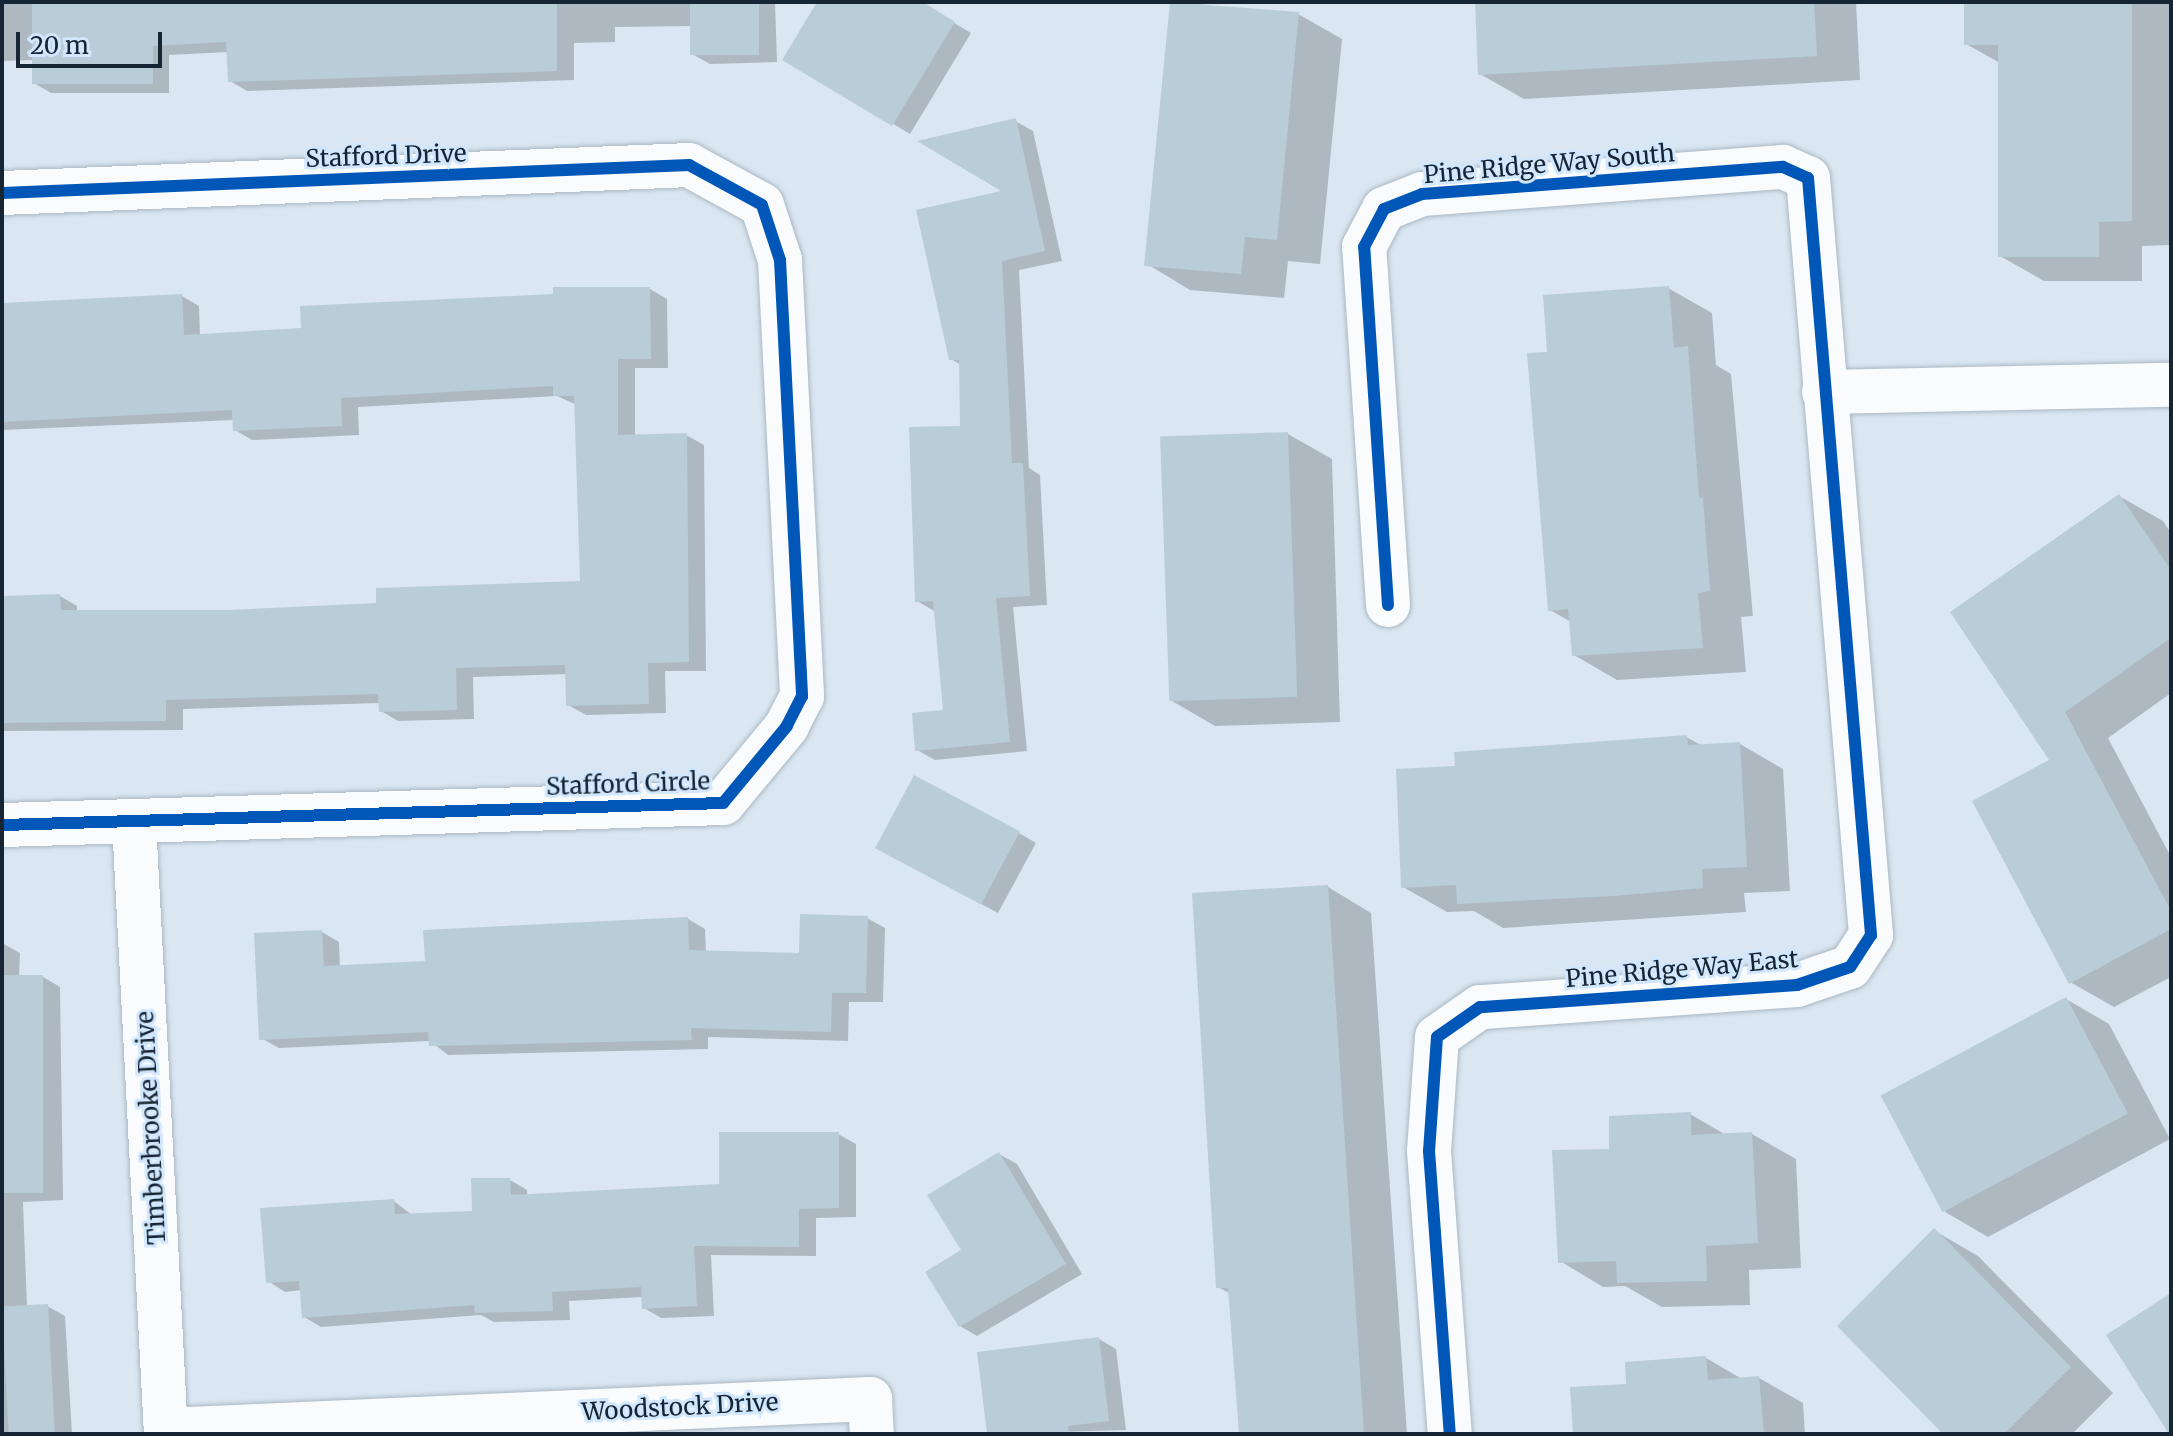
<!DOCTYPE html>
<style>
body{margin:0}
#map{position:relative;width:2173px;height:1436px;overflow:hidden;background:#dae7f2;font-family:Merriweather,serif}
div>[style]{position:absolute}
.shadow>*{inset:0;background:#0003}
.building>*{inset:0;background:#b9cdd8;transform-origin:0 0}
.roads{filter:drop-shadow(0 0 2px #abb8c3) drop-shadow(0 0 2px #abb8c3)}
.minor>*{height:44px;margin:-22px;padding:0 22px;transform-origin:22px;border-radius:22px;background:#f9fbfd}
.cycleway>*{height:12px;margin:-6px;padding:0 6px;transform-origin:6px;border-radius:6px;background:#0057b8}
span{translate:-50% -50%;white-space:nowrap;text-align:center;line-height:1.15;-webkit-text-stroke:6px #d0e7fd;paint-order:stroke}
.street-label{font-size:24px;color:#162533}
.frame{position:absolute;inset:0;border:4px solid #162533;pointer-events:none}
.scale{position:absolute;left:16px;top:32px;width:146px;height:36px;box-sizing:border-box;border:4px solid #162533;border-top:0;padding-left:10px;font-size:24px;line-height:28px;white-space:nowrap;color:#162533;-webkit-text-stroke:6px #d0e7fd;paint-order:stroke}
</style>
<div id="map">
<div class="shadow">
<i style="clip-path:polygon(2px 2px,775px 2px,777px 62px,710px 64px,692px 54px,692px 26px,615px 27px,615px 42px,574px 43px,574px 80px,247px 91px,230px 81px,228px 52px,169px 55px,169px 93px,51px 93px,34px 83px,34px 60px,2px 61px)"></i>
<i style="clip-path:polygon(819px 2px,919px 2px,971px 33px,910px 134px,785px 59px)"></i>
<i style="clip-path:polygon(1172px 2px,1298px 14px,1342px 39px,1320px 264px,1288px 261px,1284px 298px,1190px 290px,1147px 264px)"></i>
<i style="clip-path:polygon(1477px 2px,1856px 2px,1860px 80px,1524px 99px,1480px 74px)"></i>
<i style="clip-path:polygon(1966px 2px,2171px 2px,2171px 245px,2142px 246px,2142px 281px,2044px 281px,2000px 256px,2000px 63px,1966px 44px)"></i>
<i style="clip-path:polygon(1015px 121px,1033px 131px,1062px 261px,1019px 270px,1029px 468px,1040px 475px,1047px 605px,1013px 607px,1027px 751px,935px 760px,917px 750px,946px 712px,936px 612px,917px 601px,962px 428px,961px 365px,951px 359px,1006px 192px)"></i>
<i style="clip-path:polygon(1668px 288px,1712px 313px,1716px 365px,1731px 374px,1753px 616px,1741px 617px,1746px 672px,1617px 680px,1574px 655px,1571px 622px,1550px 610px,1550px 354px)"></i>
<i style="clip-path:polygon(650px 289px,667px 299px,668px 368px,635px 368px,635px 437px,686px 435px,704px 445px,706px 671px,665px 671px,666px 713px,586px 715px,568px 705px,568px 674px,473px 677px,474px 719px,398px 721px,381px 711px,381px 703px,183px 709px,183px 730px,2px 731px,2px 598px,60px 596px,77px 606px,77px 612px,230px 612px,378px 605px,582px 583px,577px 405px,557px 396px,358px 407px,359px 435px,252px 440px,235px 430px,234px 420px,2px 430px,2px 306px,182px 296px,199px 306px,200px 336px,303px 330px)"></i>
<i style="clip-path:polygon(1288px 434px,1332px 459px,1340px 722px,1215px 726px,1172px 701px)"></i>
<i style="clip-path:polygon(2119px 496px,2163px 521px,2171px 533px,2171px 693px,2108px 738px,2171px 857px,2171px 977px,2114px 1007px,2070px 982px,2052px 760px)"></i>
<i style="clip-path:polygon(1686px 737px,1703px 746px,1740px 744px,1783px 769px,1790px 891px,1744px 893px,1746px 912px,1503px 928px,1474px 911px,1447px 912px,1403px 887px,1457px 768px)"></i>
<i style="clip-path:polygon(1019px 833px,1036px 843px,998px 913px,895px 858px)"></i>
<i style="clip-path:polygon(1328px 887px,1371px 913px,1407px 1434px,1241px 1434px,1231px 1294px,1218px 1287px)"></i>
<i style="clip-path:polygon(867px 918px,885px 928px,883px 1002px,849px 1002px,848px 1041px,708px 1037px,708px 1049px,448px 1055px,430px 1041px,279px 1048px,261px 1038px,322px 932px,339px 942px,340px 967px,427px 963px,688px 919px,705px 929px,706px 952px,801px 955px)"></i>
<i style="clip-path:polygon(2px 943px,20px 953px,19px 977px,43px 977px,60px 987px,63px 1200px,23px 1202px,27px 1307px,47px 1306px,65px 1316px,72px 1434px,2px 1434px)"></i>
<i style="clip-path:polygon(2066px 999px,2109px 1024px,2170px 1139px,1988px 1237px,1945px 1212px)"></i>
<i style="clip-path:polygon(1690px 1114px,1726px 1135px,1752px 1134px,1796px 1159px,1801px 1268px,1749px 1270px,1750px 1305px,1662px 1307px,1625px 1286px,1603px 1287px,1560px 1261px,1611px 1151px)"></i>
<i style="clip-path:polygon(838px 1134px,856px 1144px,856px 1217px,816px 1218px,816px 1256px,711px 1255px,714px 1316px,661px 1318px,644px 1308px,643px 1297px,569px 1301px,570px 1320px,494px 1322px,481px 1315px,321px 1327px,304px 1317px,302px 1290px,285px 1292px,268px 1281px,394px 1201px,412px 1215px,474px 1213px,510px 1180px,527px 1190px,527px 1196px,721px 1186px)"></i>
<i style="clip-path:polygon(999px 1154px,1017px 1164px,1082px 1274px,977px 1336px,960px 1326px,964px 1251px)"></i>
<i style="clip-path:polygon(1935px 1231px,1978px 1256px,2113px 1393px,2072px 1434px,1946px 1434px)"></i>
<i style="clip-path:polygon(1099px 1339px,1116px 1349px,1126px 1430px,989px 1434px)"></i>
<i style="clip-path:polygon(1706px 1358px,1742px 1379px,1759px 1378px,1803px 1403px,1805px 1434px,1575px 1434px,1628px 1385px)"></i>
</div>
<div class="building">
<i style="clip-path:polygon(32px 2px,557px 2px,557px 71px,228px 82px,226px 42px,153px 46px,153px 84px,32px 84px)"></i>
<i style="left:690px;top:2px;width:69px;height:53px"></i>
<i style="clip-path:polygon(817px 2px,923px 2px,955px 22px,892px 126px,782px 60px)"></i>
<i style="clip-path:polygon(1170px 2px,1299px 12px,1277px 240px,1245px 237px,1241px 274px,1144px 266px)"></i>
<i style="clip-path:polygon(1475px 2px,1814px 2px,1817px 56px,1478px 75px)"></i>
<i style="clip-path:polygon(1964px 2px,2132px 2px,2132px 221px,2099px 222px,2099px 257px,1998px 257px,1998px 45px,1964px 45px)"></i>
<i style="clip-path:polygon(1016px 118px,1045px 251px,1002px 261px,1012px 463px,1023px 463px,1030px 596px,996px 598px,1010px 742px,915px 751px,912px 713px,943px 710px,933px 601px,915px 602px,909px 427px,960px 426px,959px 360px,949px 360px,916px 210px,1001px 191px,917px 141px)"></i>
<i style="clip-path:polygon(1669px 286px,1674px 348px,1688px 346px,1699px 498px,1703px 498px,1710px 591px,1698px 593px,1703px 648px,1572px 656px,1568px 609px,1548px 611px,1527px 353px,1547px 352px,1543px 295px)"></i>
<i style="clip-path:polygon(553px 287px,650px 287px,651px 359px,618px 359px,618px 435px,687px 433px,689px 662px,648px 663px,649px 704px,566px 706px,565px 665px,456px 668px,457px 710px,379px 712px,378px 694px,166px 700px,166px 721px,2px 723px,2px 596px,60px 594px,61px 610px,230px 610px,376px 603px,376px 588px,580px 581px,574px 396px,553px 396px,553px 386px,341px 398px,342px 426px,233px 431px,232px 410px,2px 422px,2px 303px,182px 294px,184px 335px,301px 328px,300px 306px,553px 294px)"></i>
<i style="left:1288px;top:432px;width:265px;height:128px;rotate:88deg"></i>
<i style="clip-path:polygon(2119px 494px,2171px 570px,2171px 638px,2065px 712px,2171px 911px,2171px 929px,2069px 984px,1972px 801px,2049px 760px,1950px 612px)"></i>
<i style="clip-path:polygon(1687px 735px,1688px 745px,1740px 742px,1747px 867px,1702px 869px,1703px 888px,1613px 896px,1457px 904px,1456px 885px,1401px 888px,1396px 769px,1455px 766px,1454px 752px)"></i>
<i style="left:914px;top:775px;width:120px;height:83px;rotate:28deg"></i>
<i style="clip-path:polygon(1328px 885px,1364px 1434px,1239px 1434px,1228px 1288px,1216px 1288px,1192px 893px)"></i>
<i style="clip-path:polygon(800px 914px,868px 916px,866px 993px,832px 993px,831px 1032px,691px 1028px,692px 1040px,429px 1046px,428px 1032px,259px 1040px,254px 933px,322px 930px,324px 966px,425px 961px,423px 930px,688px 917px,689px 950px,799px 953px)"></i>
<i style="left:2px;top:975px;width:41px;height:218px"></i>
<i style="left:2066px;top:997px;width:132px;height:210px;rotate:62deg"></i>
<i style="clip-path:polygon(1691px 1112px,1691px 1135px,1752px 1132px,1758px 1243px,1706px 1246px,1707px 1281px,1617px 1283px,1616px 1261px,1558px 1263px,1552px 1150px,1609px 1149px,1609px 1116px)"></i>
<i style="clip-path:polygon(719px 1132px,839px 1132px,839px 1208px,799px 1209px,799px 1247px,694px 1246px,697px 1306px,642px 1309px,641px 1287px,552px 1292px,553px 1311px,475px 1313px,474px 1305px,302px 1318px,299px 1281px,266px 1283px,260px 1208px,394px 1199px,395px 1214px,472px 1211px,471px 1178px,510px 1178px,511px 1195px,719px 1184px)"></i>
<i style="clip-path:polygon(999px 1152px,1066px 1264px,959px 1327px,925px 1272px,961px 1250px,927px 1195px)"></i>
<i style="clip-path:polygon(1934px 1228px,2071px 1367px,2004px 1434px,1943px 1434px,1837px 1326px)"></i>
<i style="clip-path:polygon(2171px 1293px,2171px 1434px,2169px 1434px,2106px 1335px)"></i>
<i style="left:48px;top:1304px;width:130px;height:46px;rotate:87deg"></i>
<i style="clip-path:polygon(1099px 1337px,1109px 1421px,1068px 1426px,1069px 1434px,987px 1434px,977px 1352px)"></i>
<i style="clip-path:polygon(1706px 1356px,1708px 1380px,1759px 1376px,1764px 1434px,1573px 1434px,1570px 1387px,1626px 1384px,1625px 1362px)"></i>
</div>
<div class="roads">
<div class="minor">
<i style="left:2px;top:193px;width:688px;rotate:-2.33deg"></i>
<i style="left:689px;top:165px;width:83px;rotate:28.7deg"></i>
<i style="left:762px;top:205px;width:58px;rotate:71.9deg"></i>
<i style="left:780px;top:260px;width:437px;rotate:87.1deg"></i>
<i style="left:802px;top:696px;width:34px;rotate:117deg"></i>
<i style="left:787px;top:726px;width:100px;rotate:129.7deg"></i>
<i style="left:723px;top:803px;width:721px;rotate:178.25deg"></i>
<i style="left:1824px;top:392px;width:347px;rotate:-1.2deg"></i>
<i style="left:1388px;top:605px;width:359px;rotate:-93.8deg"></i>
<i style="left:1364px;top:247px;width:43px;rotate:-62.2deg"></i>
<i style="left:1384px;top:209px;width:41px;rotate:-21.5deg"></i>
<i style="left:1422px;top:194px;width:362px;rotate:-4.3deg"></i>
<i style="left:1783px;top:167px;width:27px;rotate:24deg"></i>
<i style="left:1808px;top:178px;width:760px;rotate:85.24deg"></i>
<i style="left:1871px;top:935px;width:38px;rotate:123deg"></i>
<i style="left:1850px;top:967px;width:56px;rotate:161.2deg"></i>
<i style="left:1797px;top:985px;width:318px;rotate:176deg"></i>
<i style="left:1480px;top:1007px;width:52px;rotate:145.1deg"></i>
<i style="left:1437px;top:1037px;width:114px;rotate:94deg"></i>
<i style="left:1429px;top:1151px;width:284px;rotate:85.8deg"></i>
<i style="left:134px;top:822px;width:613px;rotate:87.01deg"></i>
<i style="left:166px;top:1430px;width:705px;rotate:-2.52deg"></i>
<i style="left:870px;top:1399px;width:35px;rotate:87deg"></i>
</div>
</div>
<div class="cycleway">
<i style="left:2px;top:193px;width:688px;rotate:-2.33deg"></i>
<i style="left:689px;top:165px;width:83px;rotate:28.7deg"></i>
<i style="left:762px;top:205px;width:58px;rotate:71.9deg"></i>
<i style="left:780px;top:260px;width:437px;rotate:87.1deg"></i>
<i style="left:802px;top:696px;width:34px;rotate:117deg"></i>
<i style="left:787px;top:726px;width:100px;rotate:129.7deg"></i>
<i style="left:723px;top:803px;width:721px;rotate:178.25deg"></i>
<i style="left:1388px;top:605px;width:359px;rotate:-93.8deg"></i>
<i style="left:1364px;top:247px;width:43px;rotate:-62.2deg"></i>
<i style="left:1384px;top:209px;width:41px;rotate:-21.5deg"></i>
<i style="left:1422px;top:194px;width:362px;rotate:-4.3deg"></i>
<i style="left:1783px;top:167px;width:27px;rotate:24deg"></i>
<i style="left:1808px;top:178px;width:760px;rotate:85.24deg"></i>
<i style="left:1871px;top:935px;width:38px;rotate:123deg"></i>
<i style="left:1850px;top:967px;width:56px;rotate:161.2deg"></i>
<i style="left:1797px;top:985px;width:318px;rotate:176deg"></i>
<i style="left:1480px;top:1007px;width:52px;rotate:145.1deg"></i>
<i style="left:1437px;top:1037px;width:114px;rotate:94deg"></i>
<i style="left:1429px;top:1151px;width:284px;rotate:85.8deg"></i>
</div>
<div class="street-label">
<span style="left:386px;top:156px;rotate:-2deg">Stafford Drive</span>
<span style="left:1549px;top:164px;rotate:-5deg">Pine Ridge Way South</span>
<span style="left:628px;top:784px;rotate:-2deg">Stafford Circle</span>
<span style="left:1682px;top:969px;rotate:-5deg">Pine Ridge Way East</span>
<span style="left:151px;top:1128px;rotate:-93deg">Timberbrooke Drive</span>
<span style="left:680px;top:1407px;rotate:-3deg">Woodstock Drive</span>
</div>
<div class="frame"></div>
<div class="scale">20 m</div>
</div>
